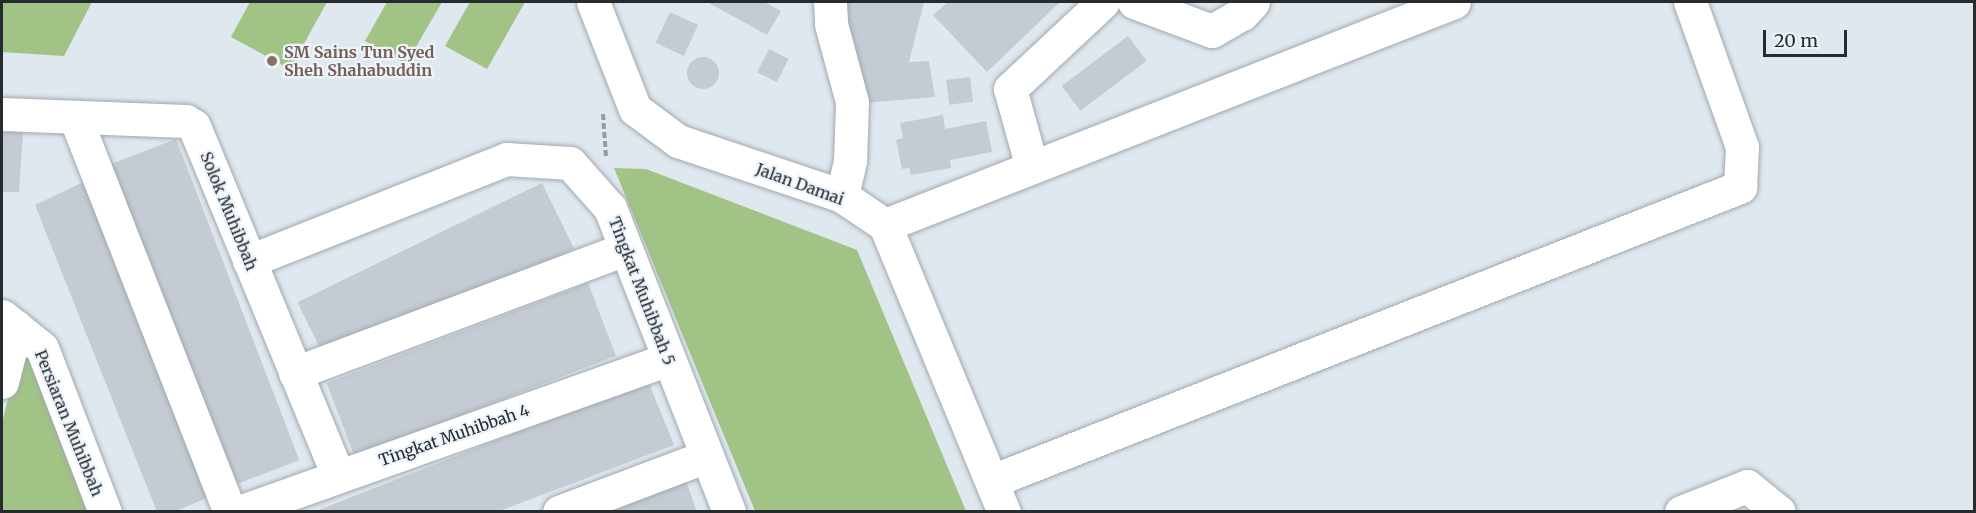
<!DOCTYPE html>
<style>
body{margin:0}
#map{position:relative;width:1976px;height:513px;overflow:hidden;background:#dfe7ef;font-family:Merriweather,serif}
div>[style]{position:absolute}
.green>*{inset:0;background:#a1c386}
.building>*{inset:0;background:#c4cbd3;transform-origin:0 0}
.round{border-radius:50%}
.path>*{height:4px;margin-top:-2px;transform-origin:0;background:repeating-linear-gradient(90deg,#959ba1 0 6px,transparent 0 9px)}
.roads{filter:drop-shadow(0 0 2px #a1a8b0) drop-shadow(0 0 2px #a1a8b0)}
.minor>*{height:33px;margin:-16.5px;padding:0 16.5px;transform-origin:16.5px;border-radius:16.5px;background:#fff}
.major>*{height:33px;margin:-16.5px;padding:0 16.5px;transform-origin:16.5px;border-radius:16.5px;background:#fff}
.dots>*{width:16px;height:16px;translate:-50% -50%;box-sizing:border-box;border:3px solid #ecf4fc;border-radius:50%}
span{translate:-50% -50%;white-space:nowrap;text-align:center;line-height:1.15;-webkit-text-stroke:4.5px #ecf4fc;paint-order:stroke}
.education-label{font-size:16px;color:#785e54;font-weight:700}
.left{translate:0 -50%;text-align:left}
.street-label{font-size:16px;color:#282b2e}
.frame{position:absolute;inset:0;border:3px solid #282b2e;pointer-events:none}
.scale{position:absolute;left:1763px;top:30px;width:84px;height:27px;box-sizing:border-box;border:3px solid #282b2e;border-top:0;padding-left:8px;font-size:18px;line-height:21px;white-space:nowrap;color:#282b2e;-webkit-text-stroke:4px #ecf4fc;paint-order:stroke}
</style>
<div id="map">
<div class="green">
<i style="clip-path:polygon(2px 2px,92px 2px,64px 56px,2px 52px)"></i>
<i style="clip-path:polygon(250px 2px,327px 2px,290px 69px,231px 37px)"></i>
<i style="clip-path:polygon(387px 2px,442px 2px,406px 64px,365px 41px)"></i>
<i style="clip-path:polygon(470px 2px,525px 2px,487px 69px,445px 46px)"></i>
<i style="clip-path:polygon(614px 168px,646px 169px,857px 250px,966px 511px,755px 511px)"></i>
<i style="clip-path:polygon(21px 347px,32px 359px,90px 511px,2px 512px,2px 423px)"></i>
</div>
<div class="building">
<i style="clip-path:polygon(707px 2px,764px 2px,781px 11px,767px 35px)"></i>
<i style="clip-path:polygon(839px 2px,924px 2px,909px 62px,929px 61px,935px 97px,863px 103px)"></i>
<i style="clip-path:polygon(948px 2px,1060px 2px,987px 72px,933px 15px)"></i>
<i style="left:670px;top:12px;width:31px;height:34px;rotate:25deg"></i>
<i style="left:1128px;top:36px;width:31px;height:83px;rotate:53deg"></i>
<i style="left:769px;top:49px;width:22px;height:26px;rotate:27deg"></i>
<i class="round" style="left:687px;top:57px;width:32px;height:32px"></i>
<i style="left:970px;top:77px;width:25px;height:24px;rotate:83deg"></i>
<i style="clip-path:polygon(943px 115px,945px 129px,986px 121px,992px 152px,950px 160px,951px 168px,911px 175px,909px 168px,902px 169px,896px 140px,903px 138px,900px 123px)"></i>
<i style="clip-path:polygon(2px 118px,24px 118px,19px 192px,2px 192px)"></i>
<i style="left:176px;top:139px;width:344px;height:73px;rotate:69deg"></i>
<i style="clip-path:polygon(88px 180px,213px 495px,174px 512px,157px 512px,35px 205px)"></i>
<i style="left:542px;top:183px;width:73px;height:272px;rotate:64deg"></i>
<i style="left:588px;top:283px;width:78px;height:280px;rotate:69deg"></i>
<i style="clip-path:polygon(648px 381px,674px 445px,497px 512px,316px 511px)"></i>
<i style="clip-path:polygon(686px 481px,697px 512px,609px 512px)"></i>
</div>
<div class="path">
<i style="left:603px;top:114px;width:43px;rotate:86deg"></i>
</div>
<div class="roads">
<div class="minor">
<i style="left:830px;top:2px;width:22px;rotate:87deg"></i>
<i style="left:831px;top:24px;width:81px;rotate:74.9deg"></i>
<i style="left:852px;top:102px;width:59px;rotate:91.9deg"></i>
<i style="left:850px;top:161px;width:36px;rotate:103deg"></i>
<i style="left:1134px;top:2px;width:83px;rotate:20.4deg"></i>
<i style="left:1212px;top:31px;width:34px;rotate:-30deg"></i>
<i style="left:1242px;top:14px;width:16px;rotate:-47deg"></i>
<i style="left:2px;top:114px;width:184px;rotate:2.2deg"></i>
<i style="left:186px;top:121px;width:9px;rotate:32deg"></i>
<i style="left:194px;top:126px;width:378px;rotate:67.6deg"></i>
<i style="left:75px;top:117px;width:424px;rotate:68.6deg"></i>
<i style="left:1031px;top:164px;width:78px;rotate:-105.6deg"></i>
<i style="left:1010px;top:89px;width:127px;rotate:-43.1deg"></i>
<i style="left:885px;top:225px;width:611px;rotate:-21.4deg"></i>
<i style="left:249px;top:261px;width:277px;rotate:-21.6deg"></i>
<i style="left:506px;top:159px;width:64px;rotate:3.6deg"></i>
<i style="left:570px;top:163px;width:60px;rotate:48.4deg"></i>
<i style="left:610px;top:208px;width:326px;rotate:68.6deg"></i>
<i style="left:2px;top:316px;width:51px;rotate:38.7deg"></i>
<i style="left:42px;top:348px;width:176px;rotate:69deg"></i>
<i style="left:295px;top:373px;width:353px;rotate:-20.6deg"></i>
<i style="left:2px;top:382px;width:57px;rotate:-75.7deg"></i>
<i style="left:992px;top:481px;width:804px;rotate:-21.46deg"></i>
<i style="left:1740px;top:187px;width:40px;rotate:-87.1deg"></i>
<i style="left:1742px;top:147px;width:154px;rotate:-109.7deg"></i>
<i style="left:239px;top:512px;width:455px;rotate:-19.6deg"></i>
<i style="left:559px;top:512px;width:158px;rotate:-20.7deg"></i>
<i style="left:1681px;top:512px;width:71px;rotate:-21.5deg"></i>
<i style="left:1747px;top:486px;width:41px;rotate:39.1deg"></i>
</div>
<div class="major">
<i style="left:593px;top:2px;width:115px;rotate:68.6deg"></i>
<i style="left:635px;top:109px;width:54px;rotate:36.7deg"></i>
<i style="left:678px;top:141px;width:173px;rotate:18.5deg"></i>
<i style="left:842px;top:196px;width:52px;rotate:34deg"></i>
<i style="left:885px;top:225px;width:311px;rotate:67.5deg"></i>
</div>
</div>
<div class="dots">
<i style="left:272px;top:61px;background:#8d6e63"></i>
</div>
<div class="education-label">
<span class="left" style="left:284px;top:61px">SM Sains Tun Syed<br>Sheh Shahabuddin</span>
</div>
<div class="street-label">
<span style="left:800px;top:184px;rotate:20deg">Jalan Damai</span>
<span style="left:229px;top:211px;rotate:68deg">Solok Muhibbah</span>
<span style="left:642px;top:291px;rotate:69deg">Tingkat Muhibbah 5</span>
<span style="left:69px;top:423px;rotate:68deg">Persiaran Muhibbah</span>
<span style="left:454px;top:435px;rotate:-19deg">Tingkat Muhibbah 4</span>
</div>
<div class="frame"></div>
<div class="scale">20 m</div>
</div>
